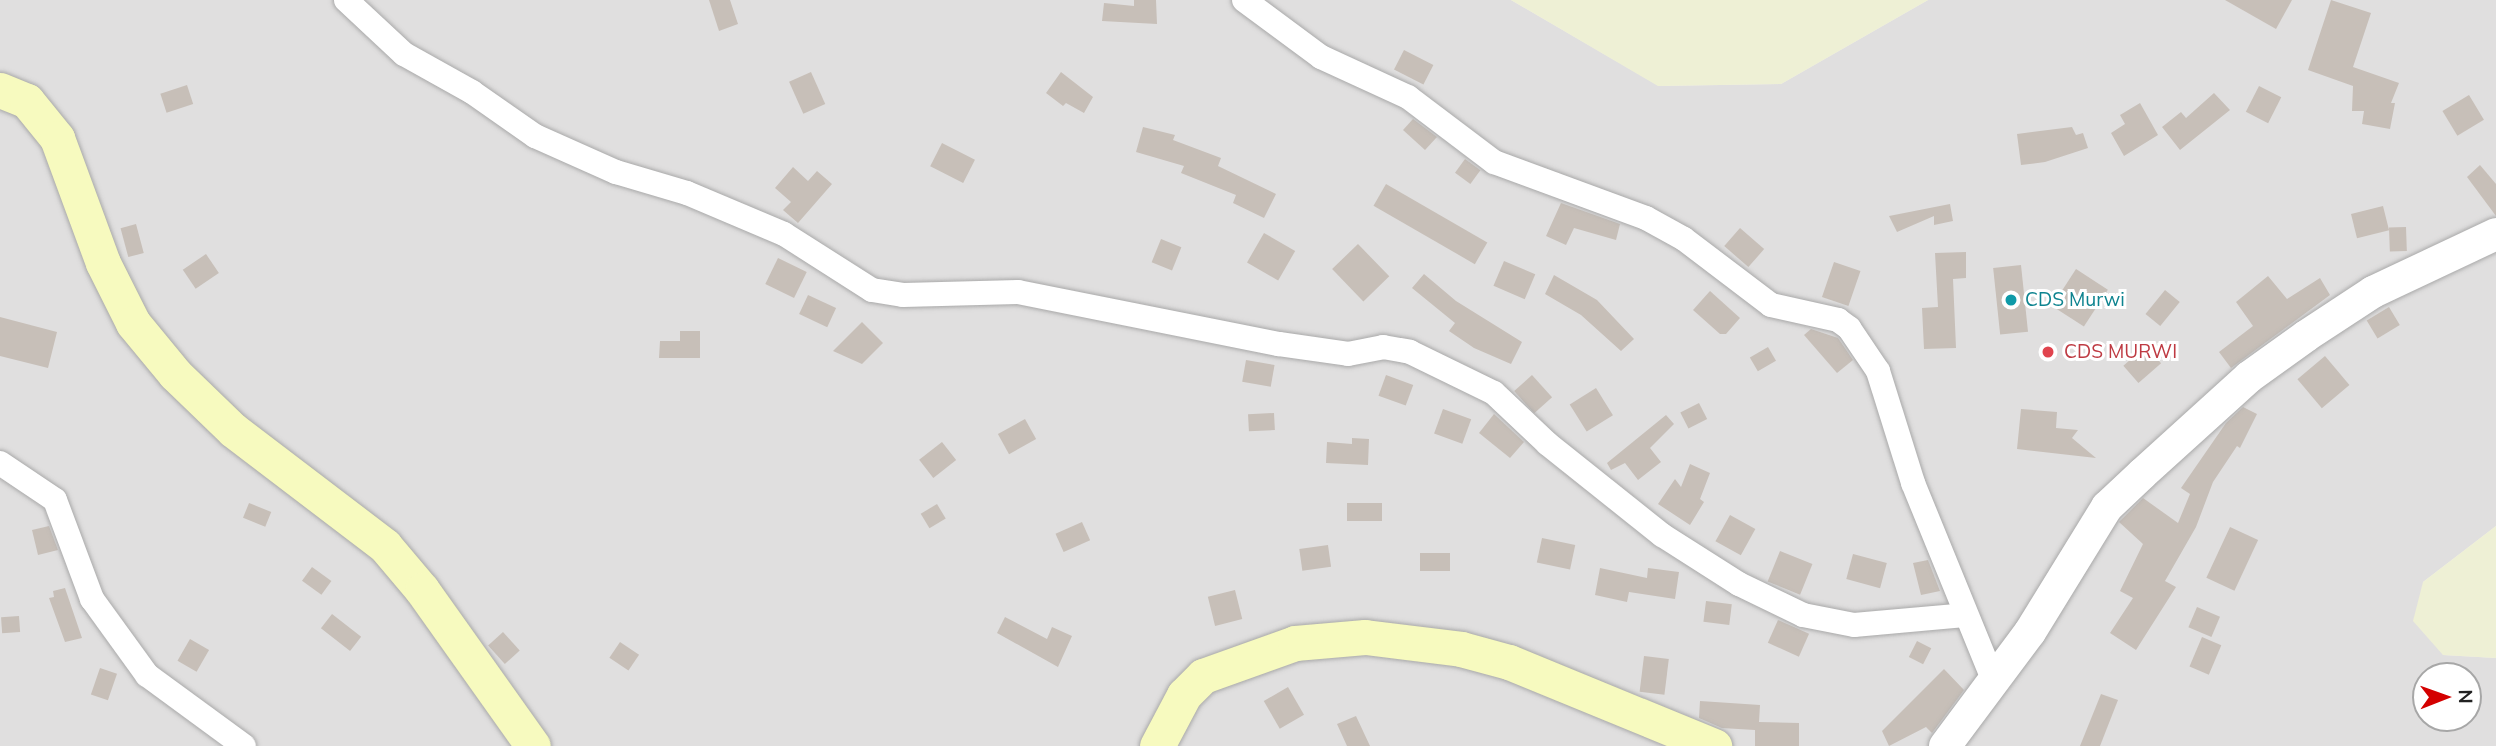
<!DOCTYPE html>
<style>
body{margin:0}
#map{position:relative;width:2496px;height:746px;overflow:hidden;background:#f2efe9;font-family:Mulish,sans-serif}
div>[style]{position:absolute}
.residential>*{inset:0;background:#e0dfdf}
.farmland>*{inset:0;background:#eef0d5}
.building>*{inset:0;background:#c7bfb8;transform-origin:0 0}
.roads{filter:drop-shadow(0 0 2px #a9a9a9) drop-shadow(0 0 2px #a9a9a9)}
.minor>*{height:24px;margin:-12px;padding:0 12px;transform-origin:12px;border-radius:12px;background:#fff}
.tertiary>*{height:32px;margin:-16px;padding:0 16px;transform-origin:16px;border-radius:16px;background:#fff}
.secondary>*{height:35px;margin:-17.5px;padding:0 17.5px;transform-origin:17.5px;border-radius:17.5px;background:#f7fabf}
.dots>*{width:19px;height:19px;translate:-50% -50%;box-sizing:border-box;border:4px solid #fff;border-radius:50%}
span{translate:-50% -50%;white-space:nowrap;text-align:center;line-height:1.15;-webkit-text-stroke:6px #fff;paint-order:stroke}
.culture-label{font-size:19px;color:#0d838f}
.left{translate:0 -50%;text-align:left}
.health-label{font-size:19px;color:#be3a42}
.north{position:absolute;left:2412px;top:662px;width:70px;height:70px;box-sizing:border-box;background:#fff;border:2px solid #a7a7a7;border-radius:50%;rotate:89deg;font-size:19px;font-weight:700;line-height:28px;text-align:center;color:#222}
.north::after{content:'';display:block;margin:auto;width:24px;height:32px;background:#d40000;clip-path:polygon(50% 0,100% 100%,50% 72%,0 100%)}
</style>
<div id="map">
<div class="residential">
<i style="clip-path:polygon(evenodd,0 0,1511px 0,1659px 86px,1781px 84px,1928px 0,2496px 0,2496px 526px,2423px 582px,2443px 655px,2496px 658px,2496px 746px,0 746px,0 0,2426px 676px,2468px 676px,2468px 718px,2426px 718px,2426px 676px)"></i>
</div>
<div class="farmland">
<i style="clip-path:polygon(1511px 0,1928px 0,1781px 84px,1658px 86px)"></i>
<i style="clip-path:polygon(2496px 526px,2496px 658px,2443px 655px,2413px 621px,2423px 582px)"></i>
</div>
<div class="building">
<i style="clip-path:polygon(709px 0,730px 0,738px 24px,719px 31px)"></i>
<i style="clip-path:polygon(1134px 0,1156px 0,1157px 24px,1102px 21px,1104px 3px,1134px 6px)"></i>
<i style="clip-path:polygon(2225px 0,2292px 0,2276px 29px)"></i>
<i style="clip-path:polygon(2331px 0,2371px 13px,2353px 67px,2399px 83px,2391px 103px,2395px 103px,2390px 129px,2362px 124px,2364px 111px,2352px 111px,2353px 86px,2308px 70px)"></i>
<i style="left:1404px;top:50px;width:33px;height:22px;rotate:27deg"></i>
<i style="left:811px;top:72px;width:35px;height:24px;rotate:66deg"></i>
<i style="clip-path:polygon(1061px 72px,1093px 97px,1084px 113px,1066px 103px,1063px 106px,1046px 93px)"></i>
<i style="left:187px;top:85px;width:20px;height:28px;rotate:72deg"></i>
<i style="left:2259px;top:86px;width:25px;height:29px;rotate:27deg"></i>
<i style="clip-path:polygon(2214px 93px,2230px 110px,2180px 150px,2162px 127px,2181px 112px,2186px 118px)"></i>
<i style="left:2469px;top:95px;width:29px;height:31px;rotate:59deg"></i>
<i style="clip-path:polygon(2140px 103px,2158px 135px,2124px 156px,2111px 133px,2125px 124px,2120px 115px)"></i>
<i style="clip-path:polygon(1413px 119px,1437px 137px,1425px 150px,1403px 130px)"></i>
<i style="clip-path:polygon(1143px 127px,1175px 135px,1173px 140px,1221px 158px,1218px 166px,1276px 194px,1264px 218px,1233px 203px,1236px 195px,1181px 173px,1184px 166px,1136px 152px)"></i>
<i style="clip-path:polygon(2072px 127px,2076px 135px,2083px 133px,2088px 148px,2045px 162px,2021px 165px,2017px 134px)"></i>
<i style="left:942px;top:143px;width:37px;height:26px;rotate:27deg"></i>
<i style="left:1465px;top:159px;width:19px;height:17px;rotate:36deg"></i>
<i style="clip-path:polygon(2480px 165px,2496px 184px,2496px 216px,2467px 177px)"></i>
<i style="clip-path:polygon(793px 167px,808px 181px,817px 171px,832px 184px,798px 223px,783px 210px,791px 202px,775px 188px)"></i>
<i style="left:1386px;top:184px;width:117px;height:25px;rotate:30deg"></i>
<i style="clip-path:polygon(1561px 203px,1620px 224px,1616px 240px,1574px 228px,1566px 245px,1546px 236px)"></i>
<i style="clip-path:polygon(1950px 204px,1953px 221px,1934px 225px,1934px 216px,1897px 232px,1889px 216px)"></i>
<i style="left:2383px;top:206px;width:25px;height:33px;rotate:76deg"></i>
<i style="left:136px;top:224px;width:30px;height:16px;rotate:75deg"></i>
<i style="left:2406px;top:227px;width:24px;height:17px;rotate:88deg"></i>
<i style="left:1740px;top:228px;width:32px;height:24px;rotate:41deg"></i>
<i style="left:1264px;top:233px;width:36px;height:34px;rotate:30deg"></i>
<i style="left:1161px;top:239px;width:22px;height:25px;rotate:22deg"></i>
<i style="left:1358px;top:244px;width:45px;height:36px;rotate:46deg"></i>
<i style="clip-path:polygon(1966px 252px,1966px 278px,1953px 279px,1956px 348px,1924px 349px,1922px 308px,1938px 307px,1935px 253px)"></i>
<i style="left:206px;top:254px;width:23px;height:28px;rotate:56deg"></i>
<i style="left:778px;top:258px;width:32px;height:29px;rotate:26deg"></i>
<i style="left:1504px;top:261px;width:34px;height:27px;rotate:23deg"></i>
<i style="left:1834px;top:262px;width:28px;height:37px;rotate:19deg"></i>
<i style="left:2021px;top:265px;width:67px;height:28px;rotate:84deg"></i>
<i style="left:2076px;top:269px;width:38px;height:44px;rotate:33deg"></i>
<i style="clip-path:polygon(1424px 274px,1456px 301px,1522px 342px,1511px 364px,1474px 348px,1449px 331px,1455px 323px,1412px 288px)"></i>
<i style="clip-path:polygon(1554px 275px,1597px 300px,1634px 339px,1621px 351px,1581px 315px,1545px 294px)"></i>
<i style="clip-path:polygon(2268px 276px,2287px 299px,2320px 278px,2330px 295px,2231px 368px,2219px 352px,2253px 326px,2236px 302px)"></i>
<i style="left:2165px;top:290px;width:19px;height:31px;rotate:39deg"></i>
<i style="clip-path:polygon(1710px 291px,1740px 318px,1726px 334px,1720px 334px,1693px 310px)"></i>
<i style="left:808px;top:295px;width:31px;height:21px;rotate:25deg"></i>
<i style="left:2389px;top:307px;width:21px;height:26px;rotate:59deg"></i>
<i style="clip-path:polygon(0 317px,57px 332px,48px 368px,0 356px)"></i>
<i style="clip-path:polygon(862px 322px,883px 343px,862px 364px,833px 351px)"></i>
<i style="clip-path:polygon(1811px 329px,1838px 338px,1853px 360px,1837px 373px,1804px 335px)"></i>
<i style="clip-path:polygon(680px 331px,700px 331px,700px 358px,659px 358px,660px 341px,680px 341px)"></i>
<i style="left:2146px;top:346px;width:23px;height:30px;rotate:49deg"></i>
<i style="left:1768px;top:347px;width:16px;height:21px;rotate:60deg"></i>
<i style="left:2325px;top:356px;width:38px;height:36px;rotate:50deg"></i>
<i style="left:1246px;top:360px;width:29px;height:22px;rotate:10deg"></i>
<i style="left:1386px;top:375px;width:29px;height:22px;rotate:20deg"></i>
<i style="left:1532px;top:375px;width:30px;height:24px;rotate:48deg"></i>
<i style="left:1596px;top:388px;width:32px;height:31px;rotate:58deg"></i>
<i style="left:1699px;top:403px;width:18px;height:21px;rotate:63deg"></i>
<i style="clip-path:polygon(2243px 407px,2257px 414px,2240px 448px,2237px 446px,2213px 482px,2196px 527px,2165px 581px,2176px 587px,2136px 650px,2110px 633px,2133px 598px,2120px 591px,2143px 544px,2119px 522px,2143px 498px,2178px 523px,2190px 494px,2181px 488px,2226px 423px)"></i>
<i style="left:1443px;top:409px;width:30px;height:26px;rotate:20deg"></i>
<i style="clip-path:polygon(2021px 409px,2057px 412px,2056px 428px,2078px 430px,2072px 438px,2096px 458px,2017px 449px)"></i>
<i style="left:1274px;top:413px;width:17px;height:26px;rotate:87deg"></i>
<i style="clip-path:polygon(1494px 414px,1524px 442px,1510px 458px,1479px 433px)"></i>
<i style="clip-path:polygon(1666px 415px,1674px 424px,1650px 448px,1661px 462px,1638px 480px,1625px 463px,1611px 470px,1607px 463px)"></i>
<i style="left:1025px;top:419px;width:23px;height:31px;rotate:61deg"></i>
<i style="clip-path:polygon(1352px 438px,1369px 439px,1368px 465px,1326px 463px,1327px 442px,1352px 444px)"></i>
<i style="left:942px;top:442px;width:23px;height:29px;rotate:52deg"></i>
<i style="clip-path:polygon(1690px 464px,1710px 473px,1700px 499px,1704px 502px,1690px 525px,1658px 504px,1675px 479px,1681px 487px)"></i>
<i style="left:249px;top:503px;width:24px;height:16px;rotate:22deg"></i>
<i style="left:1347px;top:503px;width:35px;height:18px"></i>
<i style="left:937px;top:504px;width:17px;height:19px;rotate:59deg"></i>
<i style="left:1730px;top:515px;width:29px;height:30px;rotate:29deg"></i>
<i style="left:1082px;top:522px;width:20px;height:29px;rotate:66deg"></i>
<i style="clip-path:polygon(49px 526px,58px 550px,38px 555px,32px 530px)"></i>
<i style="left:2230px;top:527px;width:31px;height:56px;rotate:25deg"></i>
<i style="left:1542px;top:538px;width:34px;height:25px;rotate:12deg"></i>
<i style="left:1328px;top:545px;width:22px;height:29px;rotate:82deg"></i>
<i style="left:1780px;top:551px;width:35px;height:33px;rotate:22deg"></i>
<i style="left:1420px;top:553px;width:30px;height:18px"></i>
<i style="left:1853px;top:554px;width:35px;height:26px;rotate:15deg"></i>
<i style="clip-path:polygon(1928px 560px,1940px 591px,1921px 595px,1913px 563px)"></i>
<i style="left:312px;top:567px;width:24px;height:17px;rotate:36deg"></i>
<i style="clip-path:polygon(1600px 568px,1647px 578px,1648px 568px,1679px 572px,1675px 599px,1629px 592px,1627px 602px,1595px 595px)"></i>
<i style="clip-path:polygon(65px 588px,82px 638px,65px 642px,49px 598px,54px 597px,53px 591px)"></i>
<i style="left:1235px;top:590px;width:30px;height:28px;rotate:76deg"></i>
<i style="left:1706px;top:601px;width:26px;height:21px;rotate:7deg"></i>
<i style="left:2197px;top:607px;width:25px;height:22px;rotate:23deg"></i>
<i style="left:332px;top:614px;width:37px;height:18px;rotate:38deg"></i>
<i style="left:19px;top:616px;width:16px;height:18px;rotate:86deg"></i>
<i style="clip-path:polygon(1005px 617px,1047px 639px,1052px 627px,1072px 636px,1058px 667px,997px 633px)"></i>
<i style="left:1778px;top:620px;width:34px;height:25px;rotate:24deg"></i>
<i style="left:503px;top:632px;width:25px;height:20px;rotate:48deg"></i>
<i style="left:2202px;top:637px;width:21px;height:32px;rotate:23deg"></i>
<i style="left:190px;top:639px;width:22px;height:25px;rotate:30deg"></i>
<i style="left:1917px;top:641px;width:16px;height:18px;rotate:27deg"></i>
<i style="left:620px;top:642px;width:23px;height:19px;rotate:34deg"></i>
<i style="left:1644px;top:656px;width:25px;height:36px;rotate:7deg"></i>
<i style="left:100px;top:668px;width:18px;height:28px;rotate:19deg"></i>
<i style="clip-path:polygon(1944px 669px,1964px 690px,1932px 733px,1926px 727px,1889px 746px,1882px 731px)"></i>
<i style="left:1288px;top:687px;width:32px;height:28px;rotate:60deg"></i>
<i style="clip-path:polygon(2101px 694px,2118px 700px,2100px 746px,2080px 746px)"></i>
<i style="clip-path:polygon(1700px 701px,1760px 705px,1759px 722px,1799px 723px,1799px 746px,1755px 746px,1755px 730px,1722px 728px,1699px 718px)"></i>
<i style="clip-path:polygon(1356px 716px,1370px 746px,1347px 746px,1337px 724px)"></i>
</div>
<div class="roads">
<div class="minor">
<i style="left:346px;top:0;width:79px;rotate:43deg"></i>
<i style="left:404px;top:54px;width:78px;rotate:29.2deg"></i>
<i style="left:472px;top:92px;width:77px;rotate:34.9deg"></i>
<i style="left:535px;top:136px;width:89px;rotate:24deg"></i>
<i style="left:616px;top:172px;width:74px;rotate:16.5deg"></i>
<i style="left:687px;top:193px;width:105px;rotate:22.9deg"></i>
<i style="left:784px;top:234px;width:104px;rotate:32.5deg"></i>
<i style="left:872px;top:290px;width:31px;rotate:9deg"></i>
<i style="left:903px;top:295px;width:115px;rotate:-1.5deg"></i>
<i style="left:1018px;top:292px;width:266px;rotate:11.3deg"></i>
<i style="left:1279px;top:344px;width:70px;rotate:8.2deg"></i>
<i style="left:1348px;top:354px;width:36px;rotate:-11deg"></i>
<i style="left:1383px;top:347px;width:27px;rotate:10deg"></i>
<i style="left:1410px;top:352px;width:93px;rotate:26deg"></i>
<i style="left:1494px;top:393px;width:74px;rotate:43.4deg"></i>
<i style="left:1548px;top:444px;width:146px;rotate:38.6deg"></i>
<i style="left:1662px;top:535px;width:91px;rotate:32.5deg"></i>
<i style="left:1739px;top:584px;width:71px;rotate:25.8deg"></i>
<i style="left:1803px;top:615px;width:52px;rotate:11.1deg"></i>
<i style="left:1854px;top:625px;width:111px;rotate:-5.1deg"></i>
<i style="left:1244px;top:0;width:96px;rotate:36.5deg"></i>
<i style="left:1321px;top:57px;width:96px;rotate:24.7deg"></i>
<i style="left:1408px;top:97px;width:108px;rotate:37.1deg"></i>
<i style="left:1494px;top:162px;width:162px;rotate:20.2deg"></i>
<i style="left:1646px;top:218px;width:43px;rotate:28.9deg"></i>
<i style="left:1684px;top:239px;width:109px;rotate:37.2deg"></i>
<i style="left:1771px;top:305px;width:69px;rotate:12.6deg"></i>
<i style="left:1838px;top:320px;width:14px;rotate:36deg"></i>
<i style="left:1849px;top:328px;width:52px;rotate:56deg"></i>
<i style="left:1878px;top:371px;width:117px;rotate:72.6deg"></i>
<i style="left:1913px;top:483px;width:214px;rotate:67.8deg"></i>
<i style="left:0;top:463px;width:66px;rotate:33.9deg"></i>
<i style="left:55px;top:500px;width:106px;rotate:69.5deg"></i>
<i style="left:92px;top:599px;width:94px;rotate:54.1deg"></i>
<i style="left:147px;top:675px;width:120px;rotate:36.2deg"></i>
</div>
<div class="tertiary">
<i style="left:1945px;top:746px;width:142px;rotate:-53.3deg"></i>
<i style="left:2030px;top:632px;width:147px;rotate:-58.4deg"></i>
<i style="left:2107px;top:507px;width:48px;rotate:-43.3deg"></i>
<i style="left:2142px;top:474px;width:144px;rotate:-42.2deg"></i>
<i style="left:2249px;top:377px;width:70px;rotate:-35.7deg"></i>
<i style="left:2306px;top:336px;width:80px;rotate:-33.3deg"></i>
<i style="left:2373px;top:292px;width:136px;rotate:-25.2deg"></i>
</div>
<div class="secondary">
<i style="left:0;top:90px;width:29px;rotate:22deg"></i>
<i style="left:27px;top:101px;width:48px;rotate:51deg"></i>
<i style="left:57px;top:138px;width:133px;rotate:69.8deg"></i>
<i style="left:103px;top:263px;width:67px;rotate:63.4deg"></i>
<i style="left:133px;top:323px;width:66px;rotate:50.5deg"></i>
<i style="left:175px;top:374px;width:81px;rotate:44deg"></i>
<i style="left:233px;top:430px;width:191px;rotate:37.3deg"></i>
<i style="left:385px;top:546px;width:57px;rotate:49.9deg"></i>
<i style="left:422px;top:590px;width:191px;rotate:54.6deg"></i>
<i style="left:1157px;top:746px;width:58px;rotate:-62.1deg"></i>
<i style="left:1184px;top:695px;width:27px;rotate:-45deg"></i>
<i style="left:1203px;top:676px;width:98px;rotate:-19.7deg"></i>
<i style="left:1295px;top:643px;width:70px;rotate:-4.9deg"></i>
<i style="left:1365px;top:637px;width:97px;rotate:7.1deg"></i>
<i style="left:1461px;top:649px;width:50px;rotate:15.2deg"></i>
<i style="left:1509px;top:662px;width:222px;rotate:22.3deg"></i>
</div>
</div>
<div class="dots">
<i style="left:2011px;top:300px;background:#0f9aa8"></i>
<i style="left:2048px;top:352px;background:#e0444e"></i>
</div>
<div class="culture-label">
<span class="left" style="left:2025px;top:300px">CDS Murwi</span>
</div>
<div class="health-label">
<span class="left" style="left:2064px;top:352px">CDS MURWI</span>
</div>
<div class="north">N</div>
</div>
